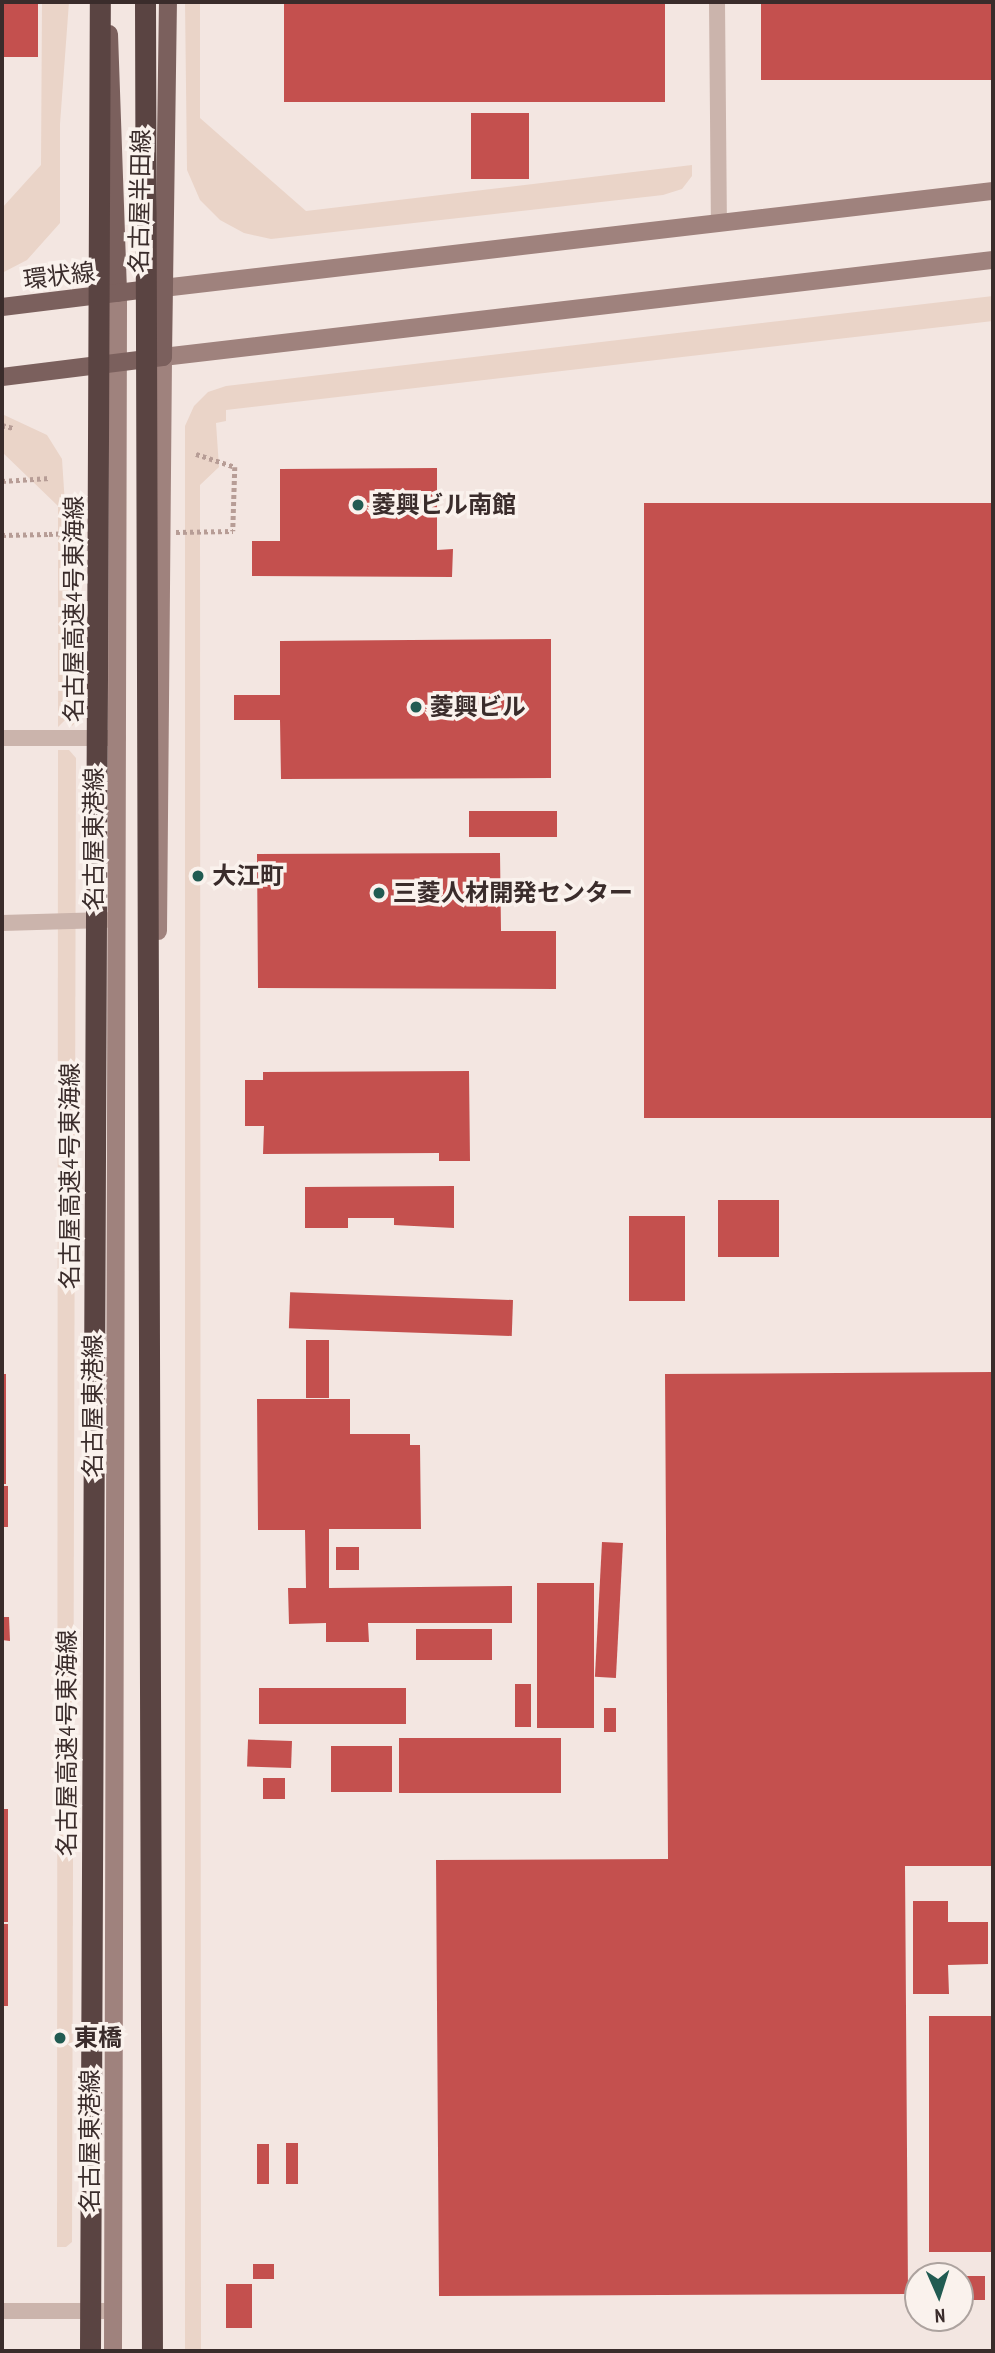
<!DOCTYPE html>
<meta charset="utf-8">
<style>
body{margin:0}
#map{position:relative;width:995px;height:2353px;overflow:hidden;background:#f3e6e1;font-family:"PT Sans Narrow","Noto Sans JP",sans-serif}
div>[style]{position:absolute}
.plaza>*{inset:0;background:#ead4c8}
.building>*{inset:0;background:#c4504e;transform-origin:0 0}
.path>*{height:4.5px;margin-top:-2.25px;transform-origin:0;background:repeating-linear-gradient(90deg,#b79d96 0 3.5px,transparent 0 7px)}
.lane>*{height:16px;margin:-8px;padding:0 8px;transform-origin:8px;border-radius:8px;background:#cbb4ac}
.secondary>*{height:18px;margin:-9px;padding:0 9px;transform-origin:9px;border-radius:9px;background:#9f827d}
.primary>*{height:18px;margin:-9px;padding:0 9px;transform-origin:9px;border-radius:9px;background:#7b605d}
.path-bridge>*{height:4.5px;margin-top:-2.25px;transform-origin:0;background:repeating-linear-gradient(90deg,#b79d96 0 3.5px,transparent 0 7px)}
.highway-bridge>*{height:21px;margin:-10.5px;padding:0 10.5px;transform-origin:10.5px;border-radius:10.5px;background:#5a4442}
.dots>*{width:19px;height:19px;translate:-50% -50%;box-sizing:border-box;border:4px solid #faf2ed;border-radius:50%}
span{translate:-50% -50%;white-space:nowrap;text-align:center;line-height:1.15;-webkit-text-stroke:7px #faf2ed;paint-order:stroke}
.street-label{font-size:24px;color:#3a2c2b}
.poi-label{font-size:24px;color:#3a2c2b;font-weight:700}
.left{translate:0 -50%;text-align:left}
.frame{position:absolute;inset:0;border:4px solid #3a2c2b;pointer-events:none}
.north{position:absolute;left:904px;top:2262px;width:70px;height:70px;box-sizing:border-box;background:#faf2ed;border:2px solid #ada39f;border-radius:50%;rotate:177deg;font-size:19px;font-weight:700;line-height:28px;text-align:center;color:#3a2c2b}
.north::after{content:'';display:block;margin:auto;width:24px;height:32px;background:#215b52;clip-path:polygon(50% 0,100% 100%,50% 72%,0 100%)}
</style>
<div id="map">
<div class="plaza">
<i style="clip-path:polygon(42px 2px,69px 2px,60px 124px,60px 223px,27px 260px,2px 273px,2px 208px,41px 165px)"></i>
<i style="clip-path:polygon(185px 2px,200px 2px,200px 118px,306px 211px,692px 165px,692px 176px,682px 189px,663px 195px,271px 239px,244px 233px,220px 220px,200px 200px,187px 170px)"></i>
<i style="clip-path:polygon(993px 296px,993px 321px,226px 410px,226px 421px,216px 423px,219px 467px,200px 485px,201px 2351px,185px 2351px,185px 426px,194px 406px,208px 392px,226px 386px)"></i>
<i style="clip-path:polygon(2px 414px,47px 435px,62px 459px,78px 700px,78px 720px,72px 726px,67px 718px,58px 727px,58px 506px,2px 452px)"></i>
<i style="clip-path:polygon(58px 750px,69px 750px,76px 758px,72px 2242px,66px 2247px,57px 2247px)"></i>
</div>
<div class="building">
<i style="left:3px;top:2px;width:35px;height:55px"></i>
<i style="left:284px;top:2px;width:381px;height:100px"></i>
<i style="left:761px;top:2px;width:231px;height:78px"></i>
<i style="left:471px;top:113px;width:58px;height:66px"></i>
<i style="clip-path:polygon(437px 468px,437px 550px,453px 549px,452px 577px,252px 576px,252px 541px,280px 541px,280px 469px)"></i>
<i style="left:993px;top:503px;width:615px;height:349px;rotate:90deg"></i>
<i style="clip-path:polygon(551px 639px,551px 778px,281px 779px,280px 720px,234px 720px,234px 695px,280px 695px,280px 641px)"></i>
<i style="left:557px;top:811px;width:26px;height:88px;rotate:90deg"></i>
<i style="clip-path:polygon(500px 853px,501px 931px,556px 931px,556px 989px,258px 988px,257px 854px)"></i>
<i style="clip-path:polygon(469px 1071px,470px 1161px,439px 1161px,439px 1153px,263px 1154px,264px 1126px,245px 1126px,245px 1080px,263px 1080px,263px 1072px)"></i>
<i style="clip-path:polygon(454px 1186px,454px 1228px,394px 1225px,394px 1218px,348px 1218px,348px 1228px,305px 1228px,305px 1187px)"></i>
<i style="left:718px;top:1200px;width:61px;height:57px"></i>
<i style="left:629px;top:1216px;width:56px;height:85px"></i>
<i style="left:513px;top:1300px;width:36px;height:223px;rotate:92deg"></i>
<i style="left:306px;top:1340px;width:23px;height:58px"></i>
<i style="clip-path:polygon(993px 1372px,993px 1866px,905px 1866px,908px 2294px,439px 2296px,436px 1860px,668px 1859px,665px 1374px)"></i>
<i style="left:2px;top:1374px;width:4px;height:110px"></i>
<i style="clip-path:polygon(257px 1399px,350px 1399px,350px 1434px,410px 1434px,410px 1445px,420px 1445px,421px 1529px,329px 1529px,329px 1588px,512px 1586px,512px 1623px,368px 1623px,369px 1642px,326px 1642px,326px 1623px,289px 1624px,288px 1588px,306px 1588px,305px 1530px,258px 1530px)"></i>
<i style="left:2px;top:1486px;width:6px;height:41px"></i>
<i style="left:602px;top:1542px;width:21px;height:135px;rotate:3deg"></i>
<i style="left:336px;top:1547px;width:23px;height:23px"></i>
<i style="left:537px;top:1583px;width:57px;height:145px"></i>
<i style="clip-path:polygon(2px 1617px,9px 1617px,10px 1641px,2px 1640px)"></i>
<i style="left:492px;top:1629px;width:31px;height:76px;rotate:90deg"></i>
<i style="left:515px;top:1684px;width:16px;height:43px"></i>
<i style="left:406px;top:1688px;width:36px;height:147px;rotate:90deg"></i>
<i style="left:604px;top:1708px;width:12px;height:24px"></i>
<i style="left:561px;top:1738px;width:55px;height:162px;rotate:90deg"></i>
<i style="left:292px;top:1741px;width:27px;height:44px;rotate:92deg"></i>
<i style="left:331px;top:1746px;width:61px;height:46px"></i>
<i style="left:263px;top:1778px;width:22px;height:21px"></i>
<i style="left:2px;top:1809px;width:6px;height:113px"></i>
<i style="clip-path:polygon(913px 1901px,948px 1901px,948px 1922px,988px 1922px,988px 1964px,948px 1965px,949px 1994px,913px 1994px)"></i>
<i style="left:2px;top:1924px;width:6px;height:82px"></i>
<i style="left:993px;top:2016px;width:236px;height:64px;rotate:90deg"></i>
<i style="left:286px;top:2143px;width:12px;height:41px"></i>
<i style="left:257px;top:2144px;width:12px;height:40px"></i>
<i style="left:253px;top:2264px;width:21px;height:15px"></i>
<i style="left:960px;top:2276px;width:25px;height:24px"></i>
<i style="left:226px;top:2284px;width:26px;height:44px"></i>
</div>
<div class="path">
<i style="left:2px;top:425px;width:11px;rotate:15deg"></i>
<i style="left:196px;top:454px;width:41px;rotate:18.4deg"></i>
<i style="left:235px;top:467px;width:64px;rotate:91.8deg"></i>
<i style="left:2px;top:481px;width:48px;rotate:-3.6deg"></i>
<i style="left:2px;top:535px;width:47px;rotate:-1.2deg"></i>
</div>
<div class="lane">
<i style="left:717px;top:2px;width:221px;rotate:89.5deg"></i>
<i style="left:2px;top:738px;width:116px"></i>
<i style="left:2px;top:923px;width:104px;rotate:-1.7deg"></i>
<i style="left:2px;top:2311px;width:112px"></i>
</div>
<div class="secondary">
<i style="left:163px;top:288px;width:836px;rotate:-6.67deg"></i>
<i style="left:158px;top:931px;width:574px;rotate:-89.5deg"></i>
<i style="left:163px;top:357px;width:836px;rotate:-6.67deg"></i>
<i style="left:113px;top:2351px;width:2058px;rotate:-89.86deg"></i>
</div>
<div class="primary">
<i style="left:109px;top:34px;width:259px;rotate:88deg"></i>
<i style="left:2px;top:307px;width:155px;rotate:-7deg"></i>
<i style="left:2px;top:377px;width:162px;rotate:-7.1deg"></i>
<i style="left:163px;top:357px;width:355px;rotate:-89.2deg"></i>
</div>
<div class="path-bridge">
<i style="left:176px;top:532px;width:57px;rotate:-1deg"></i>
<i style="left:49px;top:534px;width:20px;rotate:-3deg"></i>
</div>
<div class="highway-bridge">
<i style="left:145px;top:2px;width:2349px;rotate:89.83deg"></i>
<i style="left:90px;top:2351px;width:2349px;rotate:-89.76deg"></i>
</div>
<div class="dots">
<i style="left:358px;top:505px;background:#215b52"></i>
<i style="left:416px;top:707px;background:#215b52"></i>
<i style="left:198px;top:876px;background:#215b52"></i>
<i style="left:379px;top:893px;background:#215b52"></i>
<i style="left:60px;top:2038px;background:#215b52"></i>
</div>
<div class="street-label">
<span style="left:140px;top:201px;rotate:-89deg">名古屋半田線</span>
<span style="left:59px;top:276px;rotate:-7deg">環状線</span>
<span style="left:74px;top:609px;rotate:-90deg">名古屋高速4号東海線</span>
<span style="left:94px;top:839px;rotate:-90deg">名古屋東港線</span>
<span style="left:70px;top:1176px;rotate:-90deg">名古屋高速4号東海線</span>
<span style="left:93px;top:1406px;rotate:-90deg">名古屋東港線</span>
<span style="left:67px;top:1743px;rotate:-90deg">名古屋高速4号東海線</span>
<span style="left:90px;top:2141px;rotate:-90deg">名古屋東港線</span>
</div>
<div class="poi-label">
<span class="left" style="left:372px;top:505px">菱興ビル南館</span>
<span class="left" style="left:430px;top:707px">菱興ビル</span>
<span class="left" style="left:212px;top:876px">大江町</span>
<span class="left" style="left:393px;top:893px">三菱人材開発センター</span>
<span class="left" style="left:74px;top:2038px">東橋</span>
</div>
<div class="frame"></div>
<div class="north">N</div>
</div>
